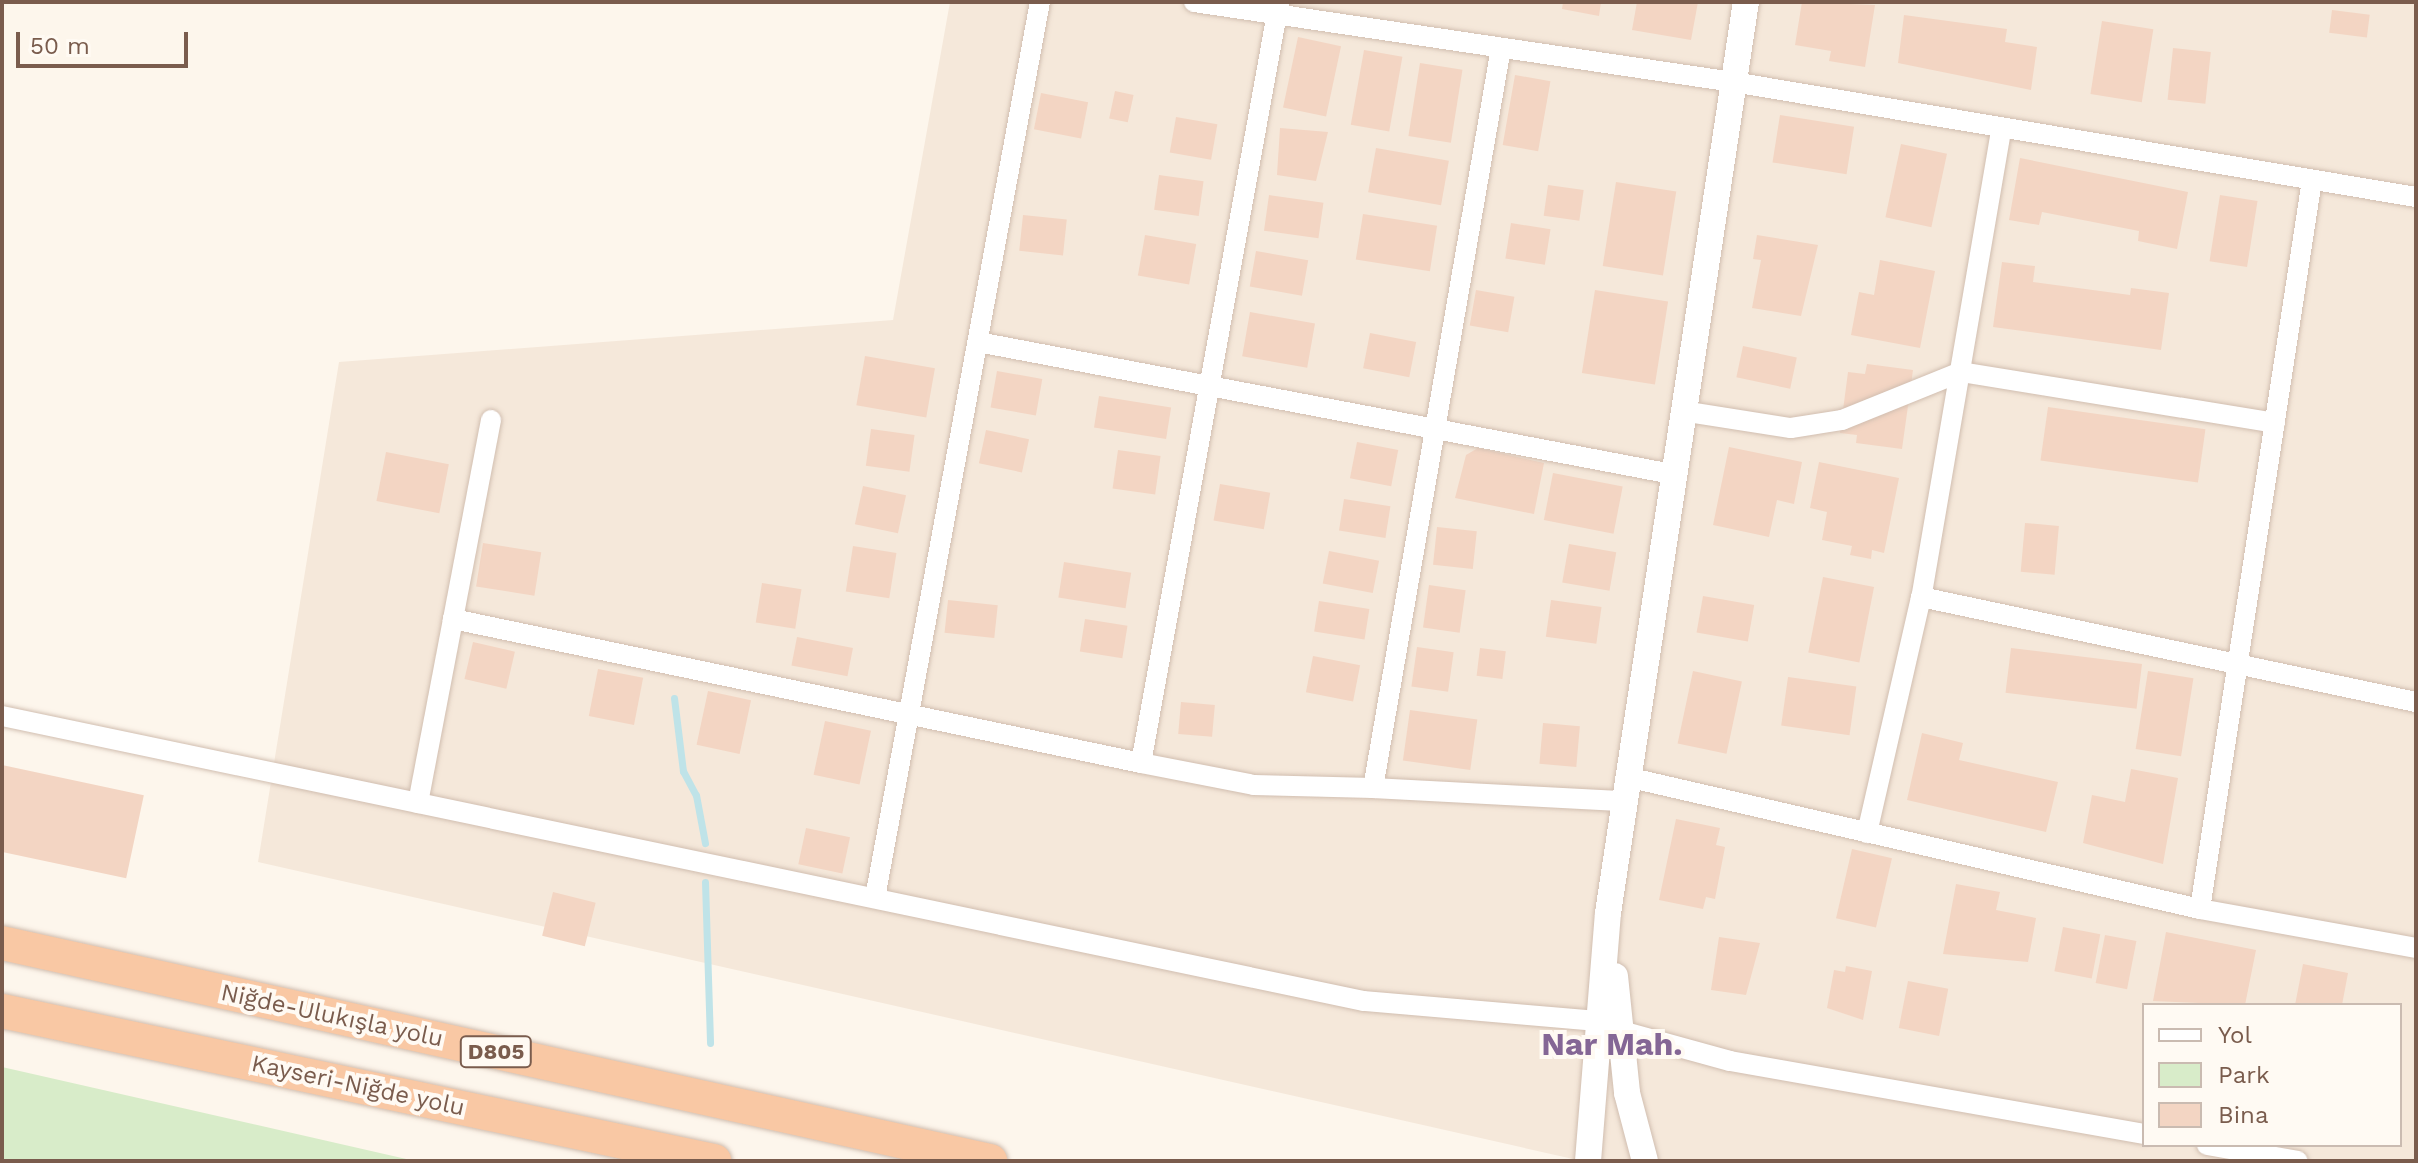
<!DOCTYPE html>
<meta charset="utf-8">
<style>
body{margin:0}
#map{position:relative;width:2418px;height:1163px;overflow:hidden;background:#fdf6ec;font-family:"Work Sans",sans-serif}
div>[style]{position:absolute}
.residential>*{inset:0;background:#f5e8da}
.green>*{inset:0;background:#d8ecc9}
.stream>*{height:7px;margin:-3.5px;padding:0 3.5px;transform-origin:3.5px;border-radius:3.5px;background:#bfe3e8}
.building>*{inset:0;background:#f3d5c3;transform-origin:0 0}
.roads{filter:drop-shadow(0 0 2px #d1beb0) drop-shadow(0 0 2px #d1beb0)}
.minor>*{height:20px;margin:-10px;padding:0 10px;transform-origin:10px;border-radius:10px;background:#fff}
.tertiary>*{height:26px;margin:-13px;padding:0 13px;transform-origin:13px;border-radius:13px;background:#fff}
.trunk>*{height:34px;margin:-17px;padding:0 17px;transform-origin:17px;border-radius:17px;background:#f9c8a4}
span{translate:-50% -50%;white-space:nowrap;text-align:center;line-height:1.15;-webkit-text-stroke:8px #fffaf3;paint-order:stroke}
.shield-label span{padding:2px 6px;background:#fffaf3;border:2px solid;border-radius:6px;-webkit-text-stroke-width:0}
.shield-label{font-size:22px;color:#7a5c4d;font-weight:700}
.street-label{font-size:24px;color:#7a5c4d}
.district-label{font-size:32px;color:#846695;font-weight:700}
.frame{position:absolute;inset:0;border:4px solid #7a5c4d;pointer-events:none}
.legend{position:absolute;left:2142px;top:1003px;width:260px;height:144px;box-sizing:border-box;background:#fffaf3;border:2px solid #cabbb1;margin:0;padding:10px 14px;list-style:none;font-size:24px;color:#7a5c4d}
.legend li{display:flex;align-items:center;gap:16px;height:40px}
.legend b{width:40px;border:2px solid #cabbb1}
.scale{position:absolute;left:16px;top:32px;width:172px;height:36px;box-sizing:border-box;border:4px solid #7a5c4d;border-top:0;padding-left:10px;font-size:24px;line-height:28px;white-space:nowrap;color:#7a5c4d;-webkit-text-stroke:6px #fffaf3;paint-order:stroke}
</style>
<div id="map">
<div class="residential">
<i style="clip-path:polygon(evenodd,950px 2px,2416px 2px,2416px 1161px,1582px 1161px,258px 862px,339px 362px,893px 320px,950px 2px,2144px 1005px,2400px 1005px,2400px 1145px,2144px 1145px,2144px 1005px)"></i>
</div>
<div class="green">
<i style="clip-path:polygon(2px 1067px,415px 1161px,2px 1161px)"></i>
</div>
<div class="stream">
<i style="left:674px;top:698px;width:74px;rotate:83deg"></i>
<i style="left:683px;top:771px;width:27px;rotate:62deg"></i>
<i style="left:696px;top:795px;width:49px;rotate:79.4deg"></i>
<i style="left:705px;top:882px;width:161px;rotate:88.2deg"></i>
</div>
<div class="building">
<i style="clip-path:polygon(1563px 2px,1601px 2px,1599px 16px,1562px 9px)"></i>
<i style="clip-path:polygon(1637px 2px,1698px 2px,1691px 40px,1632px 30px)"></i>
<i style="clip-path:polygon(1802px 2px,1875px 5px,1865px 67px,1829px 61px,1831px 51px,1795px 45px)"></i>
<i style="left:2332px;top:10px;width:38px;height:23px;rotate:7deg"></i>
<i style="clip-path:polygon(1904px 15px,2007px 29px,2005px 42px,2037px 47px,2031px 90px,1898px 63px)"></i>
<i style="left:2102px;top:21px;width:52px;height:74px;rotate:9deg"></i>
<i style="left:1298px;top:37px;width:44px;height:72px;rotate:12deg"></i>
<i style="left:2173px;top:48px;width:38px;height:52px;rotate:6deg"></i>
<i style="left:1364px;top:50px;width:39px;height:76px;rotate:10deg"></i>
<i style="left:1420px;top:63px;width:43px;height:74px;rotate:9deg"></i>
<i style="left:1515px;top:75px;width:36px;height:71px;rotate:10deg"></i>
<i style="left:1115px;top:91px;width:19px;height:28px;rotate:12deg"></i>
<i style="left:1041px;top:93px;width:48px;height:37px;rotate:11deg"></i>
<i style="left:1780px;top:115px;width:75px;height:48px;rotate:9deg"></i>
<i style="left:1176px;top:117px;width:42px;height:36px;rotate:10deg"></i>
<i style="clip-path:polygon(1280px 128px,1328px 132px,1316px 181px,1277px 175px)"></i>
<i style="left:1901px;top:144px;width:47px;height:75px;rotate:12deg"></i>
<i style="left:1376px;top:148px;width:74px;height:45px;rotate:10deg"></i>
<i style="clip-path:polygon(2020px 158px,2188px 192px,2177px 249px,2138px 241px,2139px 231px,2042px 212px,2039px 225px,2009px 220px)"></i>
<i style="left:1159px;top:175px;width:45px;height:35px;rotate:8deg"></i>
<i style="left:1616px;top:182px;width:61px;height:85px;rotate:9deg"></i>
<i style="left:1548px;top:185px;width:36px;height:31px;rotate:8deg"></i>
<i style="left:1269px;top:195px;width:55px;height:36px;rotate:8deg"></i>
<i style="left:2220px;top:195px;width:38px;height:67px;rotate:9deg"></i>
<i style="left:1363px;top:214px;width:75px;height:46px;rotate:9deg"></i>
<i style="left:1023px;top:215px;width:44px;height:36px;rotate:6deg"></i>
<i style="left:1511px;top:223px;width:40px;height:36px;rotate:9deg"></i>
<i style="left:1145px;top:235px;width:52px;height:41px;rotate:10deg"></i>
<i style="clip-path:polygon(1757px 235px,1818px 245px,1801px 316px,1752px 308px,1761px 260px,1753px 259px)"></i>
<i style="left:1256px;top:251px;width:53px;height:36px;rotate:10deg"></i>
<i style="clip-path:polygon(1880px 260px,1935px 271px,1920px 348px,1851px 335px,1859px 292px,1874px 295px)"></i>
<i style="clip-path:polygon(2002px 262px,2035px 266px,2033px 282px,2130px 295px,2131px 288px,2169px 293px,2161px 350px,1993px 327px)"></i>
<i style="left:1476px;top:290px;width:39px;height:36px;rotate:10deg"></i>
<i style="left:1595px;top:290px;width:74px;height:84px;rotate:9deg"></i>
<i style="left:1250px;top:312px;width:66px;height:45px;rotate:10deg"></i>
<i style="left:1370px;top:333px;width:47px;height:36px;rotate:11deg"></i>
<i style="left:1743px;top:346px;width:55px;height:32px;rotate:12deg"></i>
<i style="left:865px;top:356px;width:71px;height:50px;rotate:10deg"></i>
<i style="clip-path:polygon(1867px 364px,1913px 370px,1902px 449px,1856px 443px,1857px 435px,1840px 433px,1848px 372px,1865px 374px)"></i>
<i style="left:997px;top:371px;width:46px;height:37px;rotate:10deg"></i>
<i style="left:1099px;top:396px;width:73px;height:32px;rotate:9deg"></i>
<i style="left:2048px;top:407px;width:159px;height:54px;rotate:8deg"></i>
<i style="left:871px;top:429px;width:44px;height:37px;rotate:8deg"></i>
<i style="left:986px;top:430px;width:44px;height:34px;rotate:12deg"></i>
<i style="left:1357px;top:442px;width:42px;height:37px;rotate:11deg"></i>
<i style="clip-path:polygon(1729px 447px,1802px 462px,1794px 504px,1777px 500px,1769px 537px,1713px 525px)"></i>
<i style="clip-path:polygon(1478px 448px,1544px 463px,1534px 514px,1455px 498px,1466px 455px)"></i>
<i style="left:1118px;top:450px;width:43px;height:39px;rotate:8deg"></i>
<i style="left:386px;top:452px;width:64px;height:50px;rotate:11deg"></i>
<i style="clip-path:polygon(1819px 462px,1899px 478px,1884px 553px,1872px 550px,1871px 559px,1850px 555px,1852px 546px,1822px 540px,1827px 512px,1810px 508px)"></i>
<i style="left:1553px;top:473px;width:71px;height:48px;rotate:11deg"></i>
<i style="left:1220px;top:484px;width:51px;height:37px;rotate:10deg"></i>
<i style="left:863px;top:486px;width:44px;height:39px;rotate:12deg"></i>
<i style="left:1344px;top:499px;width:47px;height:32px;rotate:9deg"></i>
<i style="left:2025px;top:523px;width:34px;height:49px;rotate:5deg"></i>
<i style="left:1437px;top:527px;width:40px;height:38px;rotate:6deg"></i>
<i style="left:483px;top:543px;width:59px;height:44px;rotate:9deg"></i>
<i style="left:1569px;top:544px;width:48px;height:39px;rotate:10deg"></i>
<i style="left:853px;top:546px;width:44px;height:46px;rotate:9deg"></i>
<i style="left:1329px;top:551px;width:51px;height:33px;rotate:11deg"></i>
<i style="left:1064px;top:562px;width:68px;height:36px;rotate:9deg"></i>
<i style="left:1823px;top:577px;width:52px;height:77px;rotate:11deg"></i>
<i style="left:762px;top:583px;width:40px;height:40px;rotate:9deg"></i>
<i style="left:1429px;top:585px;width:37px;height:43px;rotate:8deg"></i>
<i style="left:1703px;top:596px;width:52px;height:37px;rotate:10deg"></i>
<i style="left:948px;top:600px;width:50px;height:33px;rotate:6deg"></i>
<i style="left:1551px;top:600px;width:51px;height:37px;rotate:8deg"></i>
<i style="left:1319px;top:601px;width:51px;height:31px;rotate:9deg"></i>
<i style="left:1085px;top:619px;width:43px;height:33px;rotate:9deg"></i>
<i style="left:797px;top:637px;width:57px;height:29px;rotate:11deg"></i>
<i style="left:473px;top:642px;width:43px;height:38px;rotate:13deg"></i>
<i style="left:1417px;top:647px;width:37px;height:40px;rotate:8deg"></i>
<i style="left:1480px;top:648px;width:26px;height:28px;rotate:7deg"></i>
<i style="left:2011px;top:648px;width:132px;height:45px;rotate:7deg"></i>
<i style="left:1313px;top:656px;width:48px;height:37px;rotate:11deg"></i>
<i style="left:598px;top:669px;width:46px;height:48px;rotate:11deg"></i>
<i style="left:1693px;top:671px;width:50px;height:74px;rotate:12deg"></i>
<i style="left:2148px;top:671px;width:46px;height:79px;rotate:9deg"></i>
<i style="left:1788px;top:677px;width:69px;height:49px;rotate:8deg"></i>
<i style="left:708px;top:691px;width:44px;height:55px;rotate:12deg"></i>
<i style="left:1181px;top:702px;width:34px;height:32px;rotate:5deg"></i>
<i style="left:1410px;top:710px;width:68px;height:51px;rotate:8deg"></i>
<i style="left:825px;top:721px;width:47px;height:55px;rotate:12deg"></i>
<i style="left:1543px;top:723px;width:37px;height:41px;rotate:5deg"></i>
<i style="clip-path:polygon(1922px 733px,1963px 743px,1959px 760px,2058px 782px,2046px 832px,1907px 800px)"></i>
<i style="left:2px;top:765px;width:145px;height:85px;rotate:12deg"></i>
<i style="clip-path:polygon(2131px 769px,2178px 778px,2163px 864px,2083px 843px,2092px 795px,2125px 802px)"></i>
<i style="clip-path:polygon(1676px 819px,1720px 828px,1716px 845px,1725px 847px,1715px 899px,1706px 897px,1703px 909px,1659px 900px)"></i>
<i style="left:806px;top:828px;width:45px;height:37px;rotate:12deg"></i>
<i style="left:1852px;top:849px;width:41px;height:71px;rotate:13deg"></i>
<i style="clip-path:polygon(1956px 884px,2000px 892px,1996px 910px,2036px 918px,2028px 962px,1943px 954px)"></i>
<i style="left:553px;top:892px;width:44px;height:45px;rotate:14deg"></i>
<i style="left:2063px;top:927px;width:38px;height:45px;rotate:11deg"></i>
<i style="clip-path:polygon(2166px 932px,2256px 950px,2245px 1005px,2153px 1001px)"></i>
<i style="left:2105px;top:935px;width:32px;height:49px;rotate:11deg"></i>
<i style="clip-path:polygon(1719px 937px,1760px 943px,1746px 995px,1711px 990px)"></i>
<i style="clip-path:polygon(2303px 964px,2348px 973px,2342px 1005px,2295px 1005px)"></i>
<i style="clip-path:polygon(1846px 966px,1872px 971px,1863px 1020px,1827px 1008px,1834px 970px,1845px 972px)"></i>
<i style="left:1908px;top:981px;width:41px;height:48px;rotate:11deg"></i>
</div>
<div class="roads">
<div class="minor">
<i style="left:1194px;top:2px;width:545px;rotate:8.44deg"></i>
<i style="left:1733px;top:82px;width:693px;rotate:9.56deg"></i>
<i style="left:2001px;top:131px;width:473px;rotate:99.7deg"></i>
<i style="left:1921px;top:597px;width:506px;rotate:11.98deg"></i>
<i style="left:978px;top:342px;width:706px;rotate:10.77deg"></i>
<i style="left:1682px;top:411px;width:110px;rotate:8.9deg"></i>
<i style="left:1791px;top:428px;width:52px;rotate:-8.9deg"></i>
<i style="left:1842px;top:420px;width:128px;rotate:-22deg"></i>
<i style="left:1961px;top:372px;width:318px;rotate:9.2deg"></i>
<i style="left:491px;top:420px;width:203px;rotate:100.8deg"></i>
<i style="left:453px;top:619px;width:703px;rotate:11.82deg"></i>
<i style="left:1141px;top:763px;width:773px;rotate:-79.72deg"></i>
<i style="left:2px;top:716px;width:1391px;rotate:11.82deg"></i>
<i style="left:1364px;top:1001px;width:236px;rotate:4.9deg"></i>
<i style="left:1141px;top:763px;width:115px;rotate:11deg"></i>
<i style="left:1254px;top:785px;width:119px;rotate:1.4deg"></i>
<i style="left:1373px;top:788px;width:751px;rotate:-80.19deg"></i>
<i style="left:1627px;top:777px;width:588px;rotate:12.97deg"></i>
<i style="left:2200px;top:909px;width:219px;rotate:10.2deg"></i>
<i style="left:1373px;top:788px;width:251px;rotate:3deg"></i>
<i style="left:418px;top:803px;width:187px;rotate:-79.2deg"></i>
<i style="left:1867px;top:833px;width:242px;rotate:-77.1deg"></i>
<i style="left:875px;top:898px;width:911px;rotate:-79.57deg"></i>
<i style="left:2200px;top:909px;width:738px;rotate:-81.27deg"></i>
<i style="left:1621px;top:1031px;width:113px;rotate:15.4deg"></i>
<i style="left:1730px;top:1061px;width:420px;rotate:10deg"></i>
<i style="left:2207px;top:1145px;width:92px;rotate:10deg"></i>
</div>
<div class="tertiary">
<i style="left:1615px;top:976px;width:118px;rotate:84.1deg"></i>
<i style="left:1627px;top:1093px;width:70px;rotate:75.2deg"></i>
<i style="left:1588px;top:1161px;width:249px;rotate:-85.4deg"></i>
<i style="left:1608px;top:913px;width:921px;rotate:-81.39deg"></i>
</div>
<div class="trunk">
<i style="left:2px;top:943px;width:1012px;rotate:12.44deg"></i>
<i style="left:2px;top:1011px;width:728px;rotate:11.9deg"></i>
</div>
</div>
<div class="shield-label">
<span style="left:496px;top:1052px">D805</span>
</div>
<div class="street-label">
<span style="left:332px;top:1016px;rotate:12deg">Niğde-Ulukışla yolu</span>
<span style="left:358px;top:1086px;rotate:12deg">Kayseri-Niğde yolu</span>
</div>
<div class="district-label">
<span style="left:1612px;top:1044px">Nar Mah.</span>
</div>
<div class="frame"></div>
<ul class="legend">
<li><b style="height:10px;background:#fff"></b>Yol</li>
<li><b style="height:22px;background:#d8ecc9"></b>Park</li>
<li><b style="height:22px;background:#f3d5c3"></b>Bina</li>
</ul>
<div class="scale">50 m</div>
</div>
